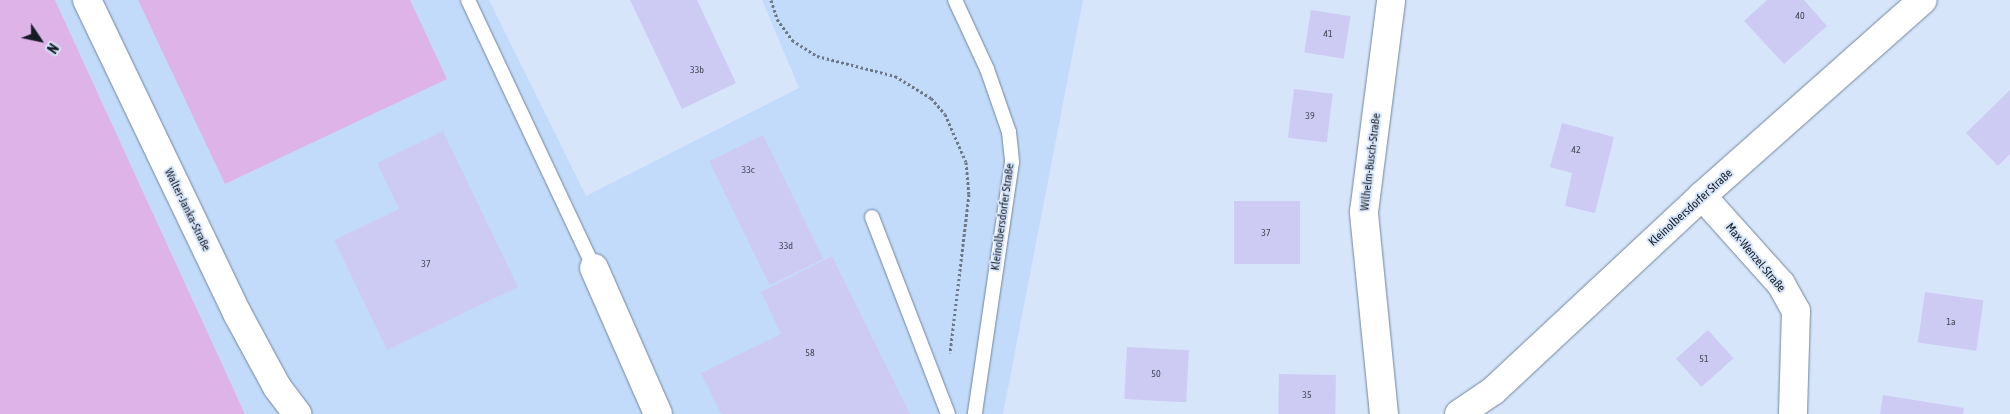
<!DOCTYPE html>
<meta charset="utf-8">
<style>
body{margin:0}
#map{position:relative;width:2010px;height:414px;overflow:hidden;background:#d6e5fa;font-family:"Asap Condensed",sans-serif}
div>[style]{position:absolute}
.built>*{inset:0;background:#c3dbfb}
.green>*{inset:0;background:#ddb3e8}
.building>*{inset:0;background:#cdcbf4;transform-origin:0 0}
.path>*{height:3px;margin-top:-1.5px;transform-origin:0;background:repeating-linear-gradient(90deg,#6d7886 0 2.5px,transparent 0 5px)}
.roads{filter:drop-shadow(0 0 1px #73859d) drop-shadow(0 0 1px #73859d)}
.service>*{height:14px;margin:-7px;padding:0 7px;transform-origin:7px;border-radius:7px;background:#fff}
.minor>*{height:28px;margin:-14px;padding:0 14px;transform-origin:14px;border-radius:14px;background:#fff}
span{translate:-50% -50%;white-space:nowrap;text-align:center;line-height:1.15;-webkit-text-stroke:4px #d6e5fa;paint-order:stroke}
.number-label{font-size:10px;color:#434859}
.number-label span{-webkit-text-stroke-width:0}
.street-label{font-size:12px;color:#151c25}
.north{position:absolute;left:15px;top:15px;width:50px;height:50px;-webkit-text-stroke:4px #d6e5fa;paint-order:stroke;rotate:124deg;font-size:14px;font-weight:700;line-height:20px;text-align:center;color:#151c25}
.north::after{content:'';display:block;margin:auto;width:18px;height:22px;background:#151c25;clip-path:polygon(50% 0,100% 100%,50% 72%,0 100%)}
</style>
<div id="map">
<div class="built">
<i style="clip-path:polygon(55px 0,489px 0,586px 196px,799px 88px,762px 0,1083px 0,1003px 414px,245px 414px)"></i>
</div>
<div class="green">
<i style="clip-path:polygon(0 0,55px 0,245px 414px,0 414px)"></i>
<i style="clip-path:polygon(138px 0,410px 0,447px 79px,225px 184px)"></i>
</div>
<div class="building">
<i style="clip-path:polygon(630px 0,697px 0,736px 83px,682px 109px)"></i>
<i style="clip-path:polygon(1767px 0,1804px 0,1827px 26px,1784px 64px,1744px 21px)"></i>
<i style="left:1311px;top:10px;width:40px;height:43px;rotate:9deg"></i>
<i style="left:1294px;top:89px;width:39px;height:49px;rotate:7deg"></i>
<i style="clip-path:polygon(2010px 90px,2010px 154px,1998px 166px,1966px 133px)"></i>
<i style="clip-path:polygon(1562px 123px,1614px 137px,1595px 213px,1565px 206px,1572px 173px,1550px 167px)"></i>
<i style="clip-path:polygon(443px 131px,518px 287px,387px 350px,334px 240px,399px 209px,377px 163px)"></i>
<i style="left:763px;top:135px;width:138px;height:60px;rotate:64deg"></i>
<i style="left:1234px;top:201px;width:66px;height:63px"></i>
<i style="clip-path:polygon(832px 256px,910px 414px,721px 414px,701px 373px,781px 334px,761px 292px)"></i>
<i style="left:1925px;top:292px;width:59px;height:51px;rotate:8deg"></i>
<i style="left:1708px;top:330px;width:38px;height:43px;rotate:48deg"></i>
<i style="left:1127px;top:347px;width:62px;height:52px;rotate:3deg"></i>
<i style="left:1279px;top:374px;width:57px;height:40px;rotate:1deg"></i>
<i style="clip-path:polygon(1883px 395px,1964px 408px,1963px 414px,1880px 414px)"></i>
</div>
<div class="path">
<i style="left:771px;top:0;width:20px;rotate:72deg"></i>
<i style="left:777px;top:19px;width:26px;rotate:54deg"></i>
<i style="left:792px;top:40px;width:30px;rotate:33deg"></i>
<i style="left:817px;top:56px;width:81px;rotate:14.4deg"></i>
<i style="left:895px;top:76px;width:42px;rotate:31.4deg"></i>
<i style="left:931px;top:98px;width:21px;rotate:49deg"></i>
<i style="left:945px;top:114px;width:52px;rotate:66.4deg"></i>
<i style="left:966px;top:162px;width:32px;rotate:85deg"></i>
<i style="left:969px;top:194px;width:160px;rotate:96.8deg"></i>
</div>
<div class="roads">
<div class="service">
<i style="left:468px;top:0;width:296px;rotate:64.8deg"></i>
<i style="left:955px;top:0;width:76px;rotate:65.1deg"></i>
<i style="left:987px;top:69px;width:67px;rotate:70.8deg"></i>
<i style="left:1009px;top:132px;width:30px;rotate:84deg"></i>
<i style="left:1012px;top:162px;width:255px;rotate:98.4deg"></i>
<i style="left:872px;top:217px;width:211px;rotate:68.9deg"></i>
</div>
<div class="minor">
<i style="left:87px;top:0;width:347px;rotate:64.4deg"></i>
<i style="left:237px;top:313px;width:84px;rotate:61.6deg"></i>
<i style="left:277px;top:387px;width:34px;rotate:53deg"></i>
<i style="left:1702px;top:196px;width:118px;rotate:48.1deg"></i>
<i style="left:1781px;top:284px;width:31px;rotate:61deg"></i>
<i style="left:1796px;top:311px;width:103px;rotate:91.7deg"></i>
<i style="left:594px;top:268px;width:159px;rotate:66.3deg"></i>
<i style="left:1384px;top:414px;width:203px;rotate:-95.7deg"></i>
<i style="left:1364px;top:212px;width:214px;rotate:-82.7deg"></i>
<i style="left:1459px;top:414px;width:41px;rotate:-34.1deg"></i>
<i style="left:1493px;top:391px;width:286px;rotate:-43deg"></i>
<i style="left:1702px;top:196px;width:295px;rotate:-41.6deg"></i>
</div>
</div>
<div class="number-label">
<span style="left:1800px;top:16px">40</span>
<span style="left:1328px;top:34px">41</span>
<span style="left:697px;top:70px">33b</span>
<span style="left:1310px;top:116px">39</span>
<span style="left:1576px;top:150px">42</span>
<span style="left:748px;top:170px">33c</span>
<span style="left:1266px;top:233px">37</span>
<span style="left:786px;top:246px">33d</span>
<span style="left:426px;top:264px">37</span>
<span style="left:1951px;top:322px">1a</span>
<span style="left:810px;top:353px">58</span>
<span style="left:1704px;top:359px">51</span>
<span style="left:1156px;top:374px">50</span>
<span style="left:1307px;top:395px">35</span>
</div>
<div class="street-label">
<span style="left:1371px;top:162px;rotate:-83deg">Wilhelm-Busch-Straße</span>
<span style="left:1691px;top:208px;rotate:-42deg">Kleinolbersdorfer Straße</span>
<span style="left:187px;top:210px;rotate:64deg">Walter-Janka-Straße</span>
<span style="left:1003px;top:217px;rotate:-82deg">Kleinolbersdorfer Straße</span>
<span style="left:1755px;top:258px;rotate:50deg">Max-Wenzel-Straße</span>
</div>
<div class="north">N</div>
</div>
